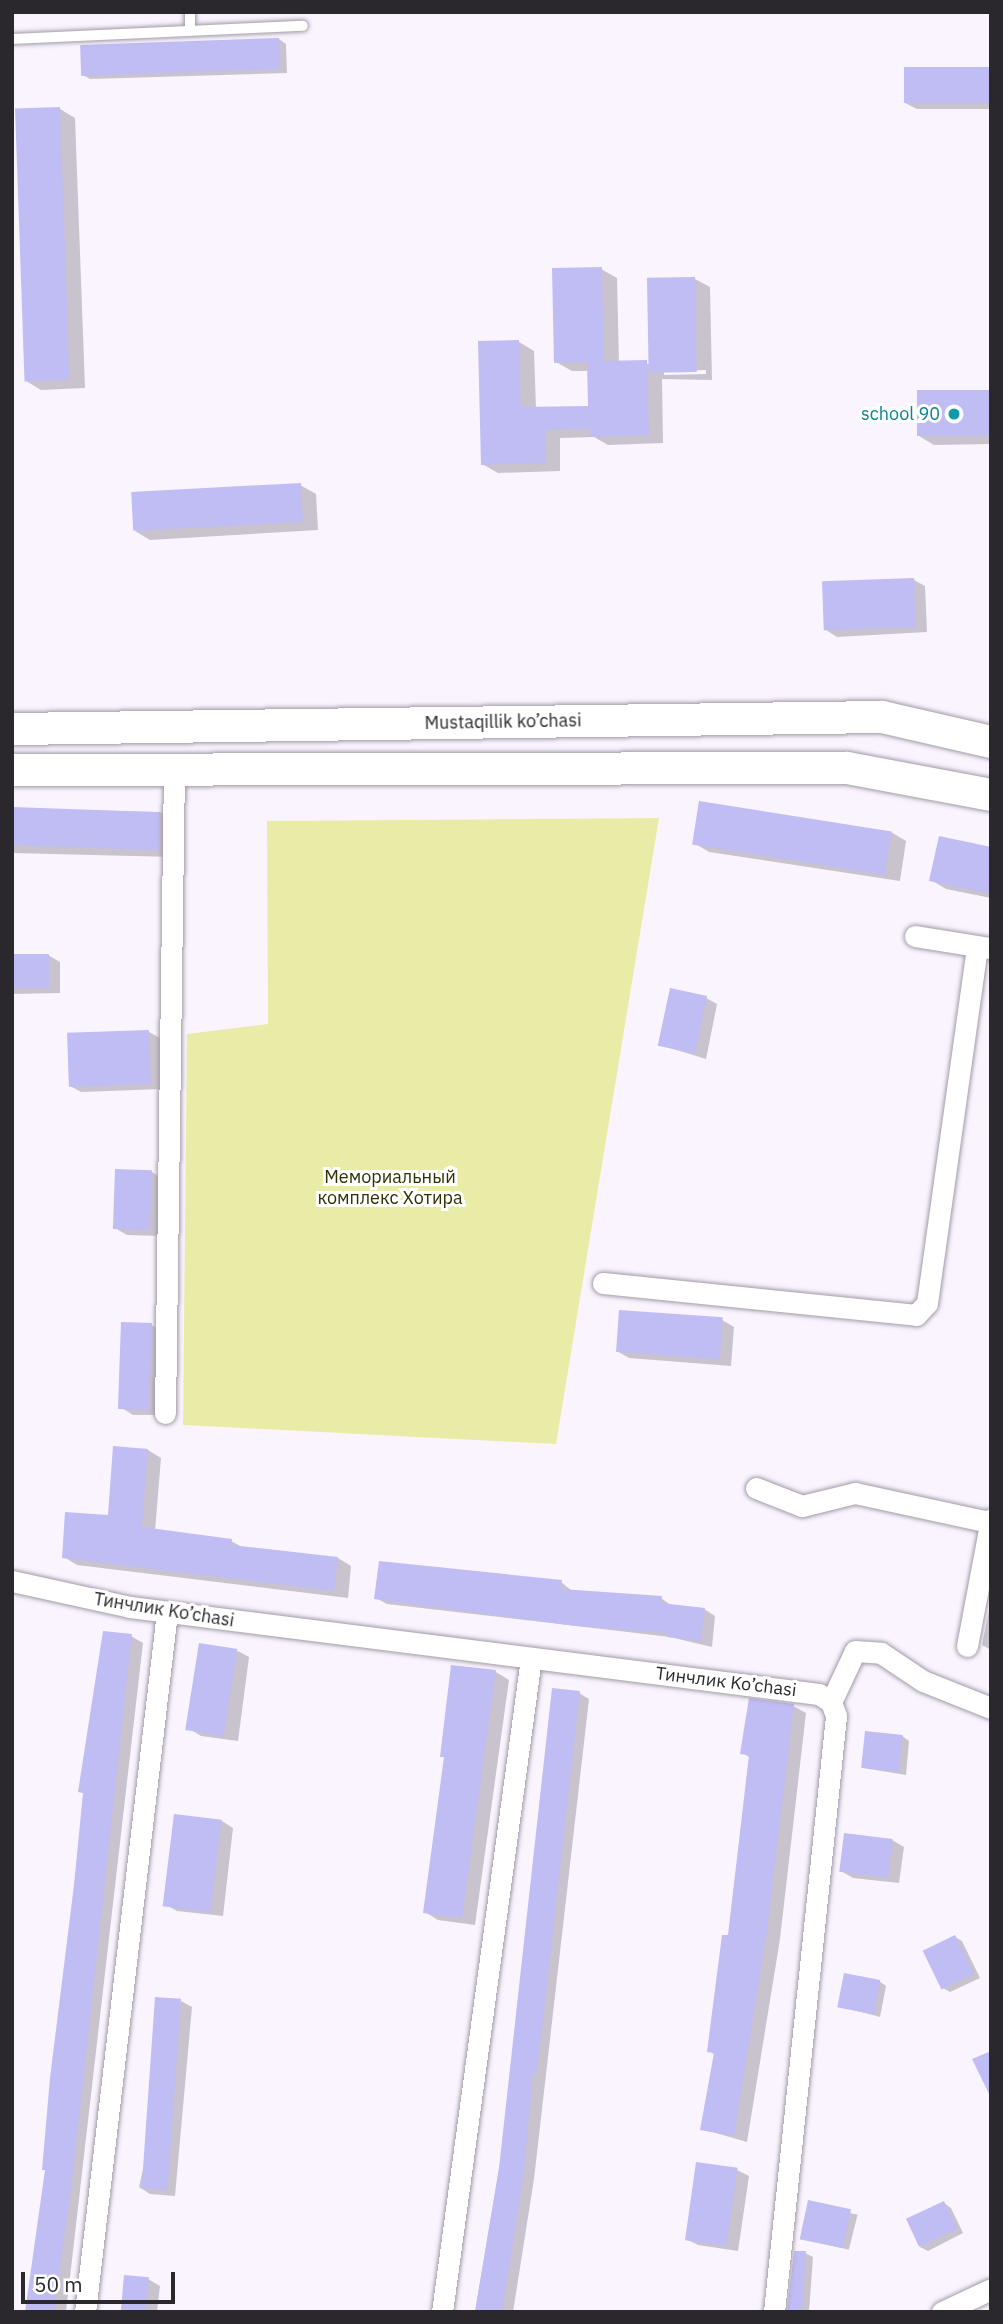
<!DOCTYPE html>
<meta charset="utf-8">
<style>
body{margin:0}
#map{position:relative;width:1003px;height:2324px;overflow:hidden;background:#faf4ff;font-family:"IBM Plex Sans",sans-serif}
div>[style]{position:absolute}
.green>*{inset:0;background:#e9eca6}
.shadow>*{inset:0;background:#0003;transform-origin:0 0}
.building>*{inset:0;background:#c0bcf4;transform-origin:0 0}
.roads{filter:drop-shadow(0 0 2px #a19ba6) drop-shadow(0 0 2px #a19ba6)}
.lane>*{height:10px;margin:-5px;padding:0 5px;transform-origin:5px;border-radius:5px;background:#fff}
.street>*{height:21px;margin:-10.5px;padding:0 10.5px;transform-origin:10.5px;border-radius:10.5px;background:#fff}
.secondary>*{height:32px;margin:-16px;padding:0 16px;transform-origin:16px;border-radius:16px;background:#fff}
.dots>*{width:19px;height:19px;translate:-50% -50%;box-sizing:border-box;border:4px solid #fff;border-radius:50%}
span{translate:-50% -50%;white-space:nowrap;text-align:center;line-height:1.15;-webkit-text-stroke:6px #fff;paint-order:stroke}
.culture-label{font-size:18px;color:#0d838f}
.right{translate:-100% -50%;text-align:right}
.street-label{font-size:18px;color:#2a282c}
.park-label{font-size:18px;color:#2f3001}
.frame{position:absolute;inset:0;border:14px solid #2a282c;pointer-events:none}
.scale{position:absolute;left:21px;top:2272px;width:154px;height:32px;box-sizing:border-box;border:4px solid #2a282c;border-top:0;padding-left:9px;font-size:21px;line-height:24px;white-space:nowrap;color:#2a282c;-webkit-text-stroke:5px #fff;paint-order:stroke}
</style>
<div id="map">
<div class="green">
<i style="clip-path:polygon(659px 818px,556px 1444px,183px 1425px,187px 1034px,268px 1024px,267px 821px)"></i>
</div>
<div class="shadow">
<i style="clip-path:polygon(279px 39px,286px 44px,287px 73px,90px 79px,83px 75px)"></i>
<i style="clip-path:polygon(991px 69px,991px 109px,917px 109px,905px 103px)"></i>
<i style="clip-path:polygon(60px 109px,75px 118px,85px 388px,41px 390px,26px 381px)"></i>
<i style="clip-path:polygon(evenodd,601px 269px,617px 278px,619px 363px,650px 364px,695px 279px,710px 287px,712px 380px,662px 379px,663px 443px,608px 445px,594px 437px,560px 438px,560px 471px,498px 473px,482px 464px,519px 342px,534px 351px,536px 409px,590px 408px,589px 371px,572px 371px,556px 362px,601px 269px,706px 370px,706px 374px,664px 375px,664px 371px,706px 370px)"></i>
<i style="clip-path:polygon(991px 392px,991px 444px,934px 445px,919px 436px)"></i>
<i style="clip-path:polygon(300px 485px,316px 494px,318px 530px,150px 540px,135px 531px)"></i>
<i style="clip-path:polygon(914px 580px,925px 586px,927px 632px,837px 637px,826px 630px)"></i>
<i style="clip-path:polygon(12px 809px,160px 812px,175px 821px,174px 857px,12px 853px)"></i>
<i style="clip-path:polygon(891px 832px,906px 841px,900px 881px,709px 852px,694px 843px)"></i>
<i style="clip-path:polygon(991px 848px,991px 898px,946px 889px,931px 880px)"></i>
<i style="clip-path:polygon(48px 955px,60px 962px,60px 993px,12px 994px,12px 956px)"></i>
<i style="clip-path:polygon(706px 998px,717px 1004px,706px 1059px,660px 1045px)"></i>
<i style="clip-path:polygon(149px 1032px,160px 1038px,162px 1089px,81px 1092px,70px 1086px)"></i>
<i style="clip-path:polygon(152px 1172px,163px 1179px,161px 1236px,127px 1235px,115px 1228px)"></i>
<i style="clip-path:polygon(722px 1320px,734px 1327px,731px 1366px,629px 1358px,617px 1351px)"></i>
<i style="clip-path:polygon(151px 1325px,163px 1331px,161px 1415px,133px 1415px,122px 1408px)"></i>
<i style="clip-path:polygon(115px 1448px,148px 1450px,161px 1458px,155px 1531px,231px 1541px,244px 1548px,338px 1558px,351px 1566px,348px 1598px,77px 1565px,64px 1557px,110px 1517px)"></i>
<i style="clip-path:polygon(561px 1582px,572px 1591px,661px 1598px,672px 1606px,704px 1609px,715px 1616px,712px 1647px,670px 1637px,387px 1604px,376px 1598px)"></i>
<i style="clip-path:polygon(989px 1610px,991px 1610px,991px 1650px,982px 1645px)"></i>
<i style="clip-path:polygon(131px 1636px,143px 1643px,66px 2312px,27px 2312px,47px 2171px,43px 2169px,85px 1794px,80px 1791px)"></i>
<i style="clip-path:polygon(238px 1651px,249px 1657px,238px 1741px,201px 1736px,190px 1729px)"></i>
<i style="clip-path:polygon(453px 1667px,496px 1672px,509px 1680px,475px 1925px,438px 1920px,425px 1912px,446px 1758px)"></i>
<i style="clip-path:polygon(579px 1693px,589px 1699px,534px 2179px,513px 2312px,475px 2312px)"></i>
<i style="clip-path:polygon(793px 1706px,806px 1713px,780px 1939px,747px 2142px,702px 2129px,715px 2055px,709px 2051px,730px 1937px,751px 1758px,742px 1753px)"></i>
<i style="clip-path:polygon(902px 1736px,909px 1741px,906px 1775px,863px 1768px)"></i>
<i style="clip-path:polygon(176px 1816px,222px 1821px,233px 1828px,223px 1916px,177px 1911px,166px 1905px)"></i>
<i style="clip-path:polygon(892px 1840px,904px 1847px,899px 1883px,853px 1878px,841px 1871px)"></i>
<i style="clip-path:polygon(955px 1937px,962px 1941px,980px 1978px,950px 1992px,943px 1988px)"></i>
<i style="clip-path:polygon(879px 1981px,886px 1986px,880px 2017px,839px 2006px)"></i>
<i style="clip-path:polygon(181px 2001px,192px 2007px,175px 2196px,150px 2194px,139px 2187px)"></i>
<i style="clip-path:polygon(737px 2170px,749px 2176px,738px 2251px,698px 2245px,686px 2239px)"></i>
<i style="left:810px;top:2203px;width:49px;height:36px;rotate:14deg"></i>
<i style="clip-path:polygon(944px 2203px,951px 2208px,963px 2233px,928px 2251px,920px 2247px)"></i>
<i style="clip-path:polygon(805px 2253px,813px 2257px,809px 2312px,789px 2312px)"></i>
<i style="clip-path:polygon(148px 2279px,160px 2286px,157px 2312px,122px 2312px)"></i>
</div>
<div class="building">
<i style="left:279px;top:38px;width:31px;height:199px;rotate:88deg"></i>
<i style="left:991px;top:67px;width:36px;height:87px;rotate:90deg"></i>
<i style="left:60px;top:107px;width:273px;height:45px;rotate:88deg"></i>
<i style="clip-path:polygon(602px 267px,604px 361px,647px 360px,649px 435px,591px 437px,590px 429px,545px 430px,546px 463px,481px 465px,478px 341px,519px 340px,521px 407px,588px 406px,587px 362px,554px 363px,552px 268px)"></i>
<i style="left:695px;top:277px;width:95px;height:48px;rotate:89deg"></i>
<i style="left:991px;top:390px;width:46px;height:74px;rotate:90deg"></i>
<i style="left:301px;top:483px;width:39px;height:170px;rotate:87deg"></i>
<i style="left:914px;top:578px;width:49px;height:92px;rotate:88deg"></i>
<i style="left:699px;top:801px;width:195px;height:44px;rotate:9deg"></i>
<i style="left:12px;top:807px;width:148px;height:38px;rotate:2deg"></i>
<i style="clip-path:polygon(939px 836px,991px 847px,991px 894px,929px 881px)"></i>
<i style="left:12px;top:954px;width:37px;height:34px"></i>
<i style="left:670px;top:988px;width:38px;height:59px;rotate:12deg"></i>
<i style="left:149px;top:1030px;width:54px;height:82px;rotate:88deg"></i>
<i style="left:115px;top:1169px;width:37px;height:60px;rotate:2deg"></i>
<i style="left:619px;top:1310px;width:104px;height:42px;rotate:4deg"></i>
<i style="left:121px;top:1322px;width:31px;height:87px;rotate:2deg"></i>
<i style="clip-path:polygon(113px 1446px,148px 1449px,142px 1527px,232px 1539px,231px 1545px,338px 1557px,334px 1591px,62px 1558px,65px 1512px,108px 1515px)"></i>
<i style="clip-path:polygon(379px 1561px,562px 1580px,561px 1589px,662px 1596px,661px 1603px,705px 1608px,701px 1641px,667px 1637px,667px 1633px,576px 1626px,374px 1599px)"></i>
<i style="clip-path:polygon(103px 1631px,132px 1634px,73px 2173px,54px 2312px,25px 2312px,45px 2170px,42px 2170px,50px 2078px,74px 1885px,83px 1793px,78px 1792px)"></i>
<i style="left:199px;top:1643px;width:39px;height:88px;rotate:9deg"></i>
<i style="clip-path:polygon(451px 1665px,496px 1670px,462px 1918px,423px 1913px,444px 1757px,440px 1757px)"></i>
<i style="clip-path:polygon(552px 1688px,580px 1691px,537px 2073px,533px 2073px,524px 2172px,502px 2312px,475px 2312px,499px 2168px)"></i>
<i style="clip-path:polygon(749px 1698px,794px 1704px,767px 1931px,734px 2136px,700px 2130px,714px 2053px,707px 2052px,722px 1935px,728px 1935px,749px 1755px,740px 1754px)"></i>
<i style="left:865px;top:1731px;width:38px;height:37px;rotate:6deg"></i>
<i style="left:174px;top:1814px;width:48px;height:93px;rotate:7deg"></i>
<i style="left:844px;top:1833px;width:49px;height:39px;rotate:7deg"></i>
<i style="left:955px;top:1935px;width:43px;height:36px;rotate:64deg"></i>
<i style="left:844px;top:1973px;width:37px;height:35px;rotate:11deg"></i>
<i style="left:155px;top:1997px;width:26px;height:192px;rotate:4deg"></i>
<i style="clip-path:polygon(991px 2051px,991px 2098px,972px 2059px)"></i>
<i style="left:696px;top:2162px;width:42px;height:79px;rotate:8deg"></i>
<i style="left:808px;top:2200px;width:44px;height:40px;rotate:12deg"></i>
<i style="left:944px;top:2201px;width:31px;height:42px;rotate:65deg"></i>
<i style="clip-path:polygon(794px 2251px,806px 2251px,802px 2312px,787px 2312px)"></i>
<i style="left:124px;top:2275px;width:25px;height:37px;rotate:5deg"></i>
</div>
<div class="roads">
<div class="lane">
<i style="left:190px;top:12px;width:19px;rotate:90deg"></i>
<i style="left:12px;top:39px;width:291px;rotate:-2.6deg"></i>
</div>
<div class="street">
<i style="left:915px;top:936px;width:75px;rotate:9.2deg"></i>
<i style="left:603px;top:1283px;width:315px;rotate:5.8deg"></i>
<i style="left:916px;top:1315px;width:16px;rotate:-47deg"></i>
<i style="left:927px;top:1303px;width:360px;rotate:-82deg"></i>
<i style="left:165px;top:1413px;width:643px;rotate:-89.2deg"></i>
<i style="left:756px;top:1488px;width:49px;rotate:21.4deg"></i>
<i style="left:802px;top:1506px;width:55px;rotate:-13.8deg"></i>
<i style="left:855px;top:1493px;width:137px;rotate:12.2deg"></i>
<i style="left:12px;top:1581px;width:121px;rotate:12.4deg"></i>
<i style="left:130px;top:1607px;width:694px;rotate:7.2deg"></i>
<i style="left:819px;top:1694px;width:14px;rotate:34deg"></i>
<i style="left:831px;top:1702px;width:15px;rotate:70deg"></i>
<i style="left:836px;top:1716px;width:599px;rotate:95.94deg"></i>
<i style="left:967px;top:1646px;width:129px;rotate:-79.3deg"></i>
<i style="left:831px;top:1702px;width:56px;rotate:-64.8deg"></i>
<i style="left:855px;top:1651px;width:26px;rotate:4deg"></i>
<i style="left:881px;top:1653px;width:50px;rotate:33.7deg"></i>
<i style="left:923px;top:1681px;width:73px;rotate:21.7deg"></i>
<i style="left:85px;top:2312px;width:705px;rotate:-83.32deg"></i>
<i style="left:442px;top:2312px;width:660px;rotate:-82.25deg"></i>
<i style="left:942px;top:2312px;width:54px;rotate:-25.1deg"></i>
</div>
<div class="secondary">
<i style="left:12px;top:729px;width:870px;rotate:-0.79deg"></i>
<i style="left:882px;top:717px;width:112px;rotate:12.9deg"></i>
<i style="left:12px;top:770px;width:835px;rotate:-0.14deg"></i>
<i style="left:847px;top:768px;width:147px;rotate:10.6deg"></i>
</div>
</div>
<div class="dots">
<i style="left:954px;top:414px;background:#0f9aa8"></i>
</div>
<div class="culture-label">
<span class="right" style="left:940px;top:414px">school 90</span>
</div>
<div class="street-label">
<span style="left:503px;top:722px;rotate:-1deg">Mustaqillik ko’chasi</span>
<span style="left:164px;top:1610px;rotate:9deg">Тинчлик Ko’chasi</span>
<span style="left:726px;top:1682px;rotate:7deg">Тинчлик Ko’chasi</span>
</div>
<div class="park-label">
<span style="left:390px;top:1188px">Мемориальный<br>комплекс Хотира</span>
</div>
<div class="frame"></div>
<div class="scale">50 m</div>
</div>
